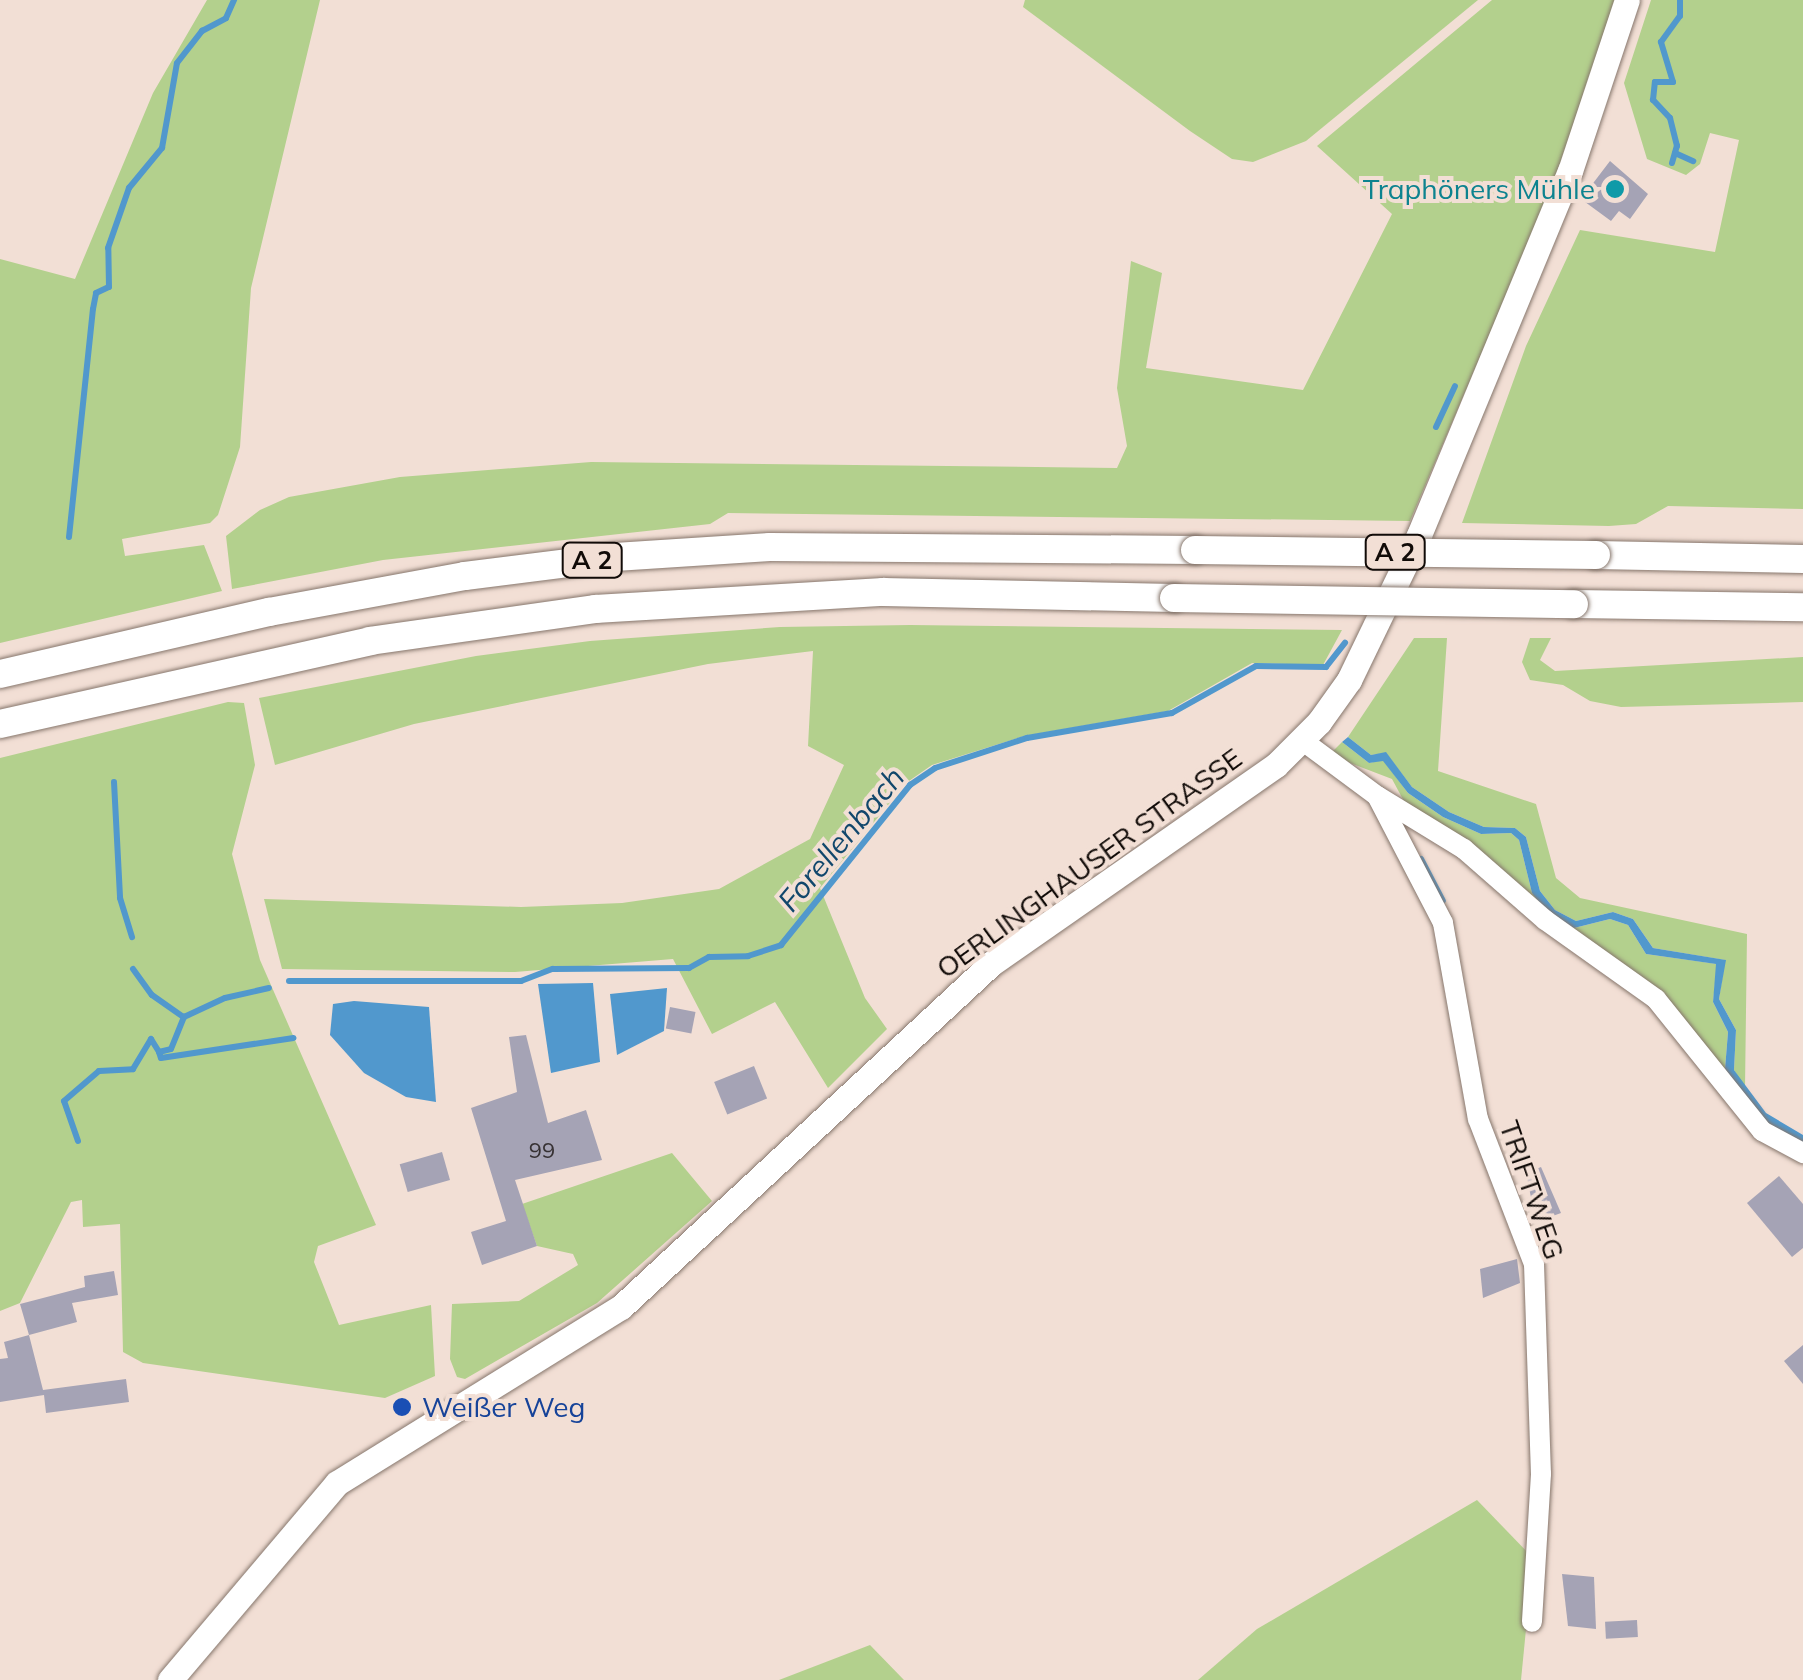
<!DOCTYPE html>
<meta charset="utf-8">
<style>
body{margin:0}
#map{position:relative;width:1803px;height:1680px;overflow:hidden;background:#f2dfd5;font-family:Mulish,sans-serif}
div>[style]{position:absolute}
.green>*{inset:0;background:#b3d08d}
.water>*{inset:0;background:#5198cd}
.stream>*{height:6px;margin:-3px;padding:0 3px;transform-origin:3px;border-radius:3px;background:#5198cd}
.building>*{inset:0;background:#a5a3b5;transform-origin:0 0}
.roads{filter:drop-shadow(0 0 2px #86766c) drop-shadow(0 0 2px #86766c)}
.minor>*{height:20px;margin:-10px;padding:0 10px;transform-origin:10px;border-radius:10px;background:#fff}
.major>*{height:25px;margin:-12.5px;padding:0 12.5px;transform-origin:12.5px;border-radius:12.5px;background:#fff}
.highway>*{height:28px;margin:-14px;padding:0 14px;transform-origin:14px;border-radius:14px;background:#fff}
.bridges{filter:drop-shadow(0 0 2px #86766c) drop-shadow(0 0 2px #86766c)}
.highway-bridge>*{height:28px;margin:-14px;padding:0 14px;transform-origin:14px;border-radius:14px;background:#fff}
.dots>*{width:28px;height:28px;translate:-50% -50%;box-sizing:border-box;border:5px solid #f2dfd5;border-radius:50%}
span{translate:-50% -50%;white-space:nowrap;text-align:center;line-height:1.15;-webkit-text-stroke:8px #f2dfd5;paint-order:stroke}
.number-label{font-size:22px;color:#363133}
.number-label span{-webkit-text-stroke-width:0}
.shield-label span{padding:2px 8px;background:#f2dfd5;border:2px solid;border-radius:8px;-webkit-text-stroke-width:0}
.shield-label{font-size:25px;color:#110b08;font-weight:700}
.culture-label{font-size:28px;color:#0d838f}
.right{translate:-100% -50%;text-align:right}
.street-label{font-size:28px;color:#110b08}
.transit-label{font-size:28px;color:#164399}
.left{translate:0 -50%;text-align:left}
.water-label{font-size:30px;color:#11476c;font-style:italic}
</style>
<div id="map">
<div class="green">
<i style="clip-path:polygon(207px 0,320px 0,251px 288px,240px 447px,218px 515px,210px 523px,122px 539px,125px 556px,204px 545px,222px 591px,0 643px,0 259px,75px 279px,153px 93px)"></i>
<i style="clip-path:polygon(1025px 0,1478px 0,1306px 141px,1253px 162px,1232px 159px,1190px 131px,1023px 7px)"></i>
<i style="clip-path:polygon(1492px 0,1617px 0,1552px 188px,1410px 521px,728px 513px,710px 524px,383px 560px,232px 589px,226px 536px,260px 510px,289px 497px,400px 477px,591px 462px,1117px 468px,1127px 446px,1117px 388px,1131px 261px,1162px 273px,1146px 368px,1303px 390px,1392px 214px,1317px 146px)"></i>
<i style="clip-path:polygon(1651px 0,1803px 0,1803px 509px,1668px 506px,1636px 524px,1609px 526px,1462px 523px,1526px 346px,1580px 230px,1715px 252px,1739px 140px,1710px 133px,1700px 164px,1686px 175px,1647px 159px,1624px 83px)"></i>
<i style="clip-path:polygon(910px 625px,1342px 630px,1323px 665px,1252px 663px,1168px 711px,1024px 736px,932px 765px,906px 783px,820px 888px,865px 998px,887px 1029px,828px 1088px,775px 1002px,712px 1034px,673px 959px,515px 972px,282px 969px,264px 899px,521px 907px,622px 903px,719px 889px,810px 839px,844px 765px,808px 746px,813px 651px,708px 664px,414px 724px,275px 765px,259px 698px,476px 656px,590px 641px,780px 627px)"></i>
<i style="clip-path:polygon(1414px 638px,1447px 638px,1438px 771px,1536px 804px,1556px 878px,1580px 898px,1747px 934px,1745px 1089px,1734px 1070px,1736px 1030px,1719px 999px,1725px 960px,1653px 948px,1633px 919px,1613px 912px,1576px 921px,1555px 910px,1540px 891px,1526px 837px,1515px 828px,1484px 827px,1449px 812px,1412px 787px,1386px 753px,1371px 755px,1348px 737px)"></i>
<i style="clip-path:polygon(1530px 638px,1551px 638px,1540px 660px,1555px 671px,1803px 657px,1803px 702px,1621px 707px,1590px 701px,1563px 685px,1530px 680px,1522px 662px)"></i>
<i style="clip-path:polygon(228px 702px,244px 703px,255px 765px,232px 854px,260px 960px,376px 1225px,318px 1246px,314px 1262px,339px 1325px,431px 1305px,435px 1376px,385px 1398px,143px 1363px,123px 1352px,120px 1224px,83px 1227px,82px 1200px,71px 1202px,20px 1303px,0 1311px,0 758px)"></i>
<i style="clip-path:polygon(1342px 742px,1369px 763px,1383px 760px,1408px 793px,1443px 817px,1481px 834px,1511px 833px,1519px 840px,1532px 893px,1574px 928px,1610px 919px,1628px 925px,1646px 954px,1717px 964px,1713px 1002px,1728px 1032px,1725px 1069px,1740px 1093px,1672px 1005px,1406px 805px,1392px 779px,1337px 758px,1333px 751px)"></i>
<i style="clip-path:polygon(672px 1153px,712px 1201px,597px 1303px,465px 1379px,457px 1377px,450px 1359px,452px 1304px,519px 1301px,578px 1265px,573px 1254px,537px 1246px,522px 1204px)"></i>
<i style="clip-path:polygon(1477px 1500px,1533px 1558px,1521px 1680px,1198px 1680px,1257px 1629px)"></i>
<i style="clip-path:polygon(870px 1645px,904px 1680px,779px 1680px)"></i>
</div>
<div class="water">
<i style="clip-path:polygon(1348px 737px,1371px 755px,1386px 752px,1412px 787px,1449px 812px,1484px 827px,1515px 828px,1526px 837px,1540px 891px,1555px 910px,1576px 921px,1613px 912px,1633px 919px,1653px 948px,1726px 960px,1719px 999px,1736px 1030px,1734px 1070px,1766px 1113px,1803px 1135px,1803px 1143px,1762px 1120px,1725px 1069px,1728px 1032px,1713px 1002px,1716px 964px,1646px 954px,1628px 925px,1610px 919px,1574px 928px,1550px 916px,1532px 893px,1519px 840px,1511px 833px,1481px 834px,1443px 817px,1408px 793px,1383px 761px,1369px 763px,1342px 742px)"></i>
<i style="clip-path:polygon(593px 983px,600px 1062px,551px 1073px,538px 984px)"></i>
<i style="clip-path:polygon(667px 988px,664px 1031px,617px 1055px,610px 994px)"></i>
<i style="clip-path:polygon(354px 1001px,429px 1007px,436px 1102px,406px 1097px,364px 1073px,330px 1035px,333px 1004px)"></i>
</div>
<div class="stream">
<i style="left:1675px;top:153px;width:20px;rotate:24deg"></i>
<i style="left:1672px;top:163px;width:18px;rotate:-74deg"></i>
<i style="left:1677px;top:146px;width:29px;rotate:-104deg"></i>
<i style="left:1670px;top:118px;width:25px;rotate:-133deg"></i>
<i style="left:1653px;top:100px;width:18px;rotate:-84deg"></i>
<i style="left:1655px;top:82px;width:18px"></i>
<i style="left:1673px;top:82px;width:42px;rotate:-106.7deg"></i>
<i style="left:1661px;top:42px;width:32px;rotate:-54deg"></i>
<i style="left:1680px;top:16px;width:16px;rotate:-90deg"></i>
<i style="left:1436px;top:427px;width:45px;rotate:-65.1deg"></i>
<i style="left:69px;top:537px;width:229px;rotate:-84deg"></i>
<i style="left:93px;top:309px;width:16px;rotate:-79deg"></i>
<i style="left:96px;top:293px;width:14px;rotate:-25deg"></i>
<i style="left:109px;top:287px;width:39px;rotate:-91deg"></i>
<i style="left:108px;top:248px;width:64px;rotate:-70.7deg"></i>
<i style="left:129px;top:188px;width:52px;rotate:-50.5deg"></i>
<i style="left:162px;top:148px;width:86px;rotate:-80deg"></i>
<i style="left:177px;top:63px;width:41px;rotate:-52deg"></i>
<i style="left:202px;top:31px;width:27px;rotate:-28deg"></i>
<i style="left:226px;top:18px;width:20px;rotate:-66deg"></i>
<i style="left:114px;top:782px;width:116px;rotate:87deg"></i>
<i style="left:120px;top:898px;width:41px;rotate:72.9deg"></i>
<i style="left:1421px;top:859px;width:47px;rotate:62.4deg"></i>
<i style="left:133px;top:969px;width:32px;rotate:54deg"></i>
<i style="left:152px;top:995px;width:39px;rotate:35deg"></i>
<i style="left:289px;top:981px;width:232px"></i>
<i style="left:521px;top:981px;width:34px;rotate:-21deg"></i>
<i style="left:553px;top:969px;width:136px;rotate:-0.4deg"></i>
<i style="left:689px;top:968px;width:23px;rotate:-29deg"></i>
<i style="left:709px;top:957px;width:39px;rotate:-1deg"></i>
<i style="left:748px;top:956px;width:35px;rotate:-18deg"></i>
<i style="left:781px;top:945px;width:206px;rotate:-51.1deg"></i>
<i style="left:910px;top:785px;width:30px;rotate:-34deg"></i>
<i style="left:935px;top:768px;width:97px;rotate:-18.1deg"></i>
<i style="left:1027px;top:738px;width:147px;rotate:-9.8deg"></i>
<i style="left:1172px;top:713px;width:96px;rotate:-29.2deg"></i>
<i style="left:1256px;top:666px;width:70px;rotate:0.8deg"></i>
<i style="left:1326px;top:667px;width:31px;rotate:-52deg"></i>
<i style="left:159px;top:1052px;width:6px;rotate:72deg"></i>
<i style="left:161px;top:1058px;width:134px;rotate:-8.6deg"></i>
<i style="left:78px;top:1141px;width:42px;rotate:-109.3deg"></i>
<i style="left:64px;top:1101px;width:46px;rotate:-40.6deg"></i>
<i style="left:99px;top:1071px;width:34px;rotate:-3deg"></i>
<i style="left:133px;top:1069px;width:35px;rotate:-59deg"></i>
<i style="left:151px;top:1039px;width:15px;rotate:58deg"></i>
<i style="left:159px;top:1052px;width:12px;rotate:-14deg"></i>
<i style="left:171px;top:1049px;width:35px;rotate:-68deg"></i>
<i style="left:184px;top:1017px;width:45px;rotate:-24.9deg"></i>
<i style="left:225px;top:998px;width:45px;rotate:-12.8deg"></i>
</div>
<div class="building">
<i style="clip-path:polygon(1610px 161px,1648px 194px,1630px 219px,1619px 211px,1611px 221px,1581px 199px)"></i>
<i style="left:670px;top:1007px;width:26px;height:22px;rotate:11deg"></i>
<i style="clip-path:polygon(526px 1035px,548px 1123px,586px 1110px,602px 1160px,515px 1180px,537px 1246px,482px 1265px,471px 1232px,506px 1221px,471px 1108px,517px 1092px,509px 1037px)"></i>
<i style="left:754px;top:1066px;width:35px;height:43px;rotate:68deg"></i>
<i style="left:442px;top:1152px;width:29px;height:44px;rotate:74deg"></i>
<i style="clip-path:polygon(1541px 1167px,1561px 1213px,1536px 1222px,1526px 1173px)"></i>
<i style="clip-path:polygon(1779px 1176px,1803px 1204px,1803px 1248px,1792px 1257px,1747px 1203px)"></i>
<i style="clip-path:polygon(1517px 1259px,1520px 1283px,1483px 1298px,1480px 1269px)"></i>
<i style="clip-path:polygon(114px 1271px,118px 1295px,72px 1303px,77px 1322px,29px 1335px,20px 1304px,85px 1287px,84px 1276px)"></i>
<i style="clip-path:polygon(29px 1335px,43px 1390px,126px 1379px,129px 1402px,46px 1413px,44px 1395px,0 1402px,0 1359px,8px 1358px,4px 1342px)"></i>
<i style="clip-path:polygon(1803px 1345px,1803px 1384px,1784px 1361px)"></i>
<i style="clip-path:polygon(1562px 1574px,1594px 1577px,1596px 1629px,1568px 1626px)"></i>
<i style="left:1637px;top:1620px;width:17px;height:32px;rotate:87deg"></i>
</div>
<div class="roads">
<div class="minor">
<i style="left:1303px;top:741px;width:92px;rotate:36.6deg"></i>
<i style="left:1377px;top:796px;width:143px;rotate:62.5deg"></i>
<i style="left:1443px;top:923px;width:199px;rotate:79.9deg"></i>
<i style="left:1478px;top:1119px;width:155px;rotate:68.9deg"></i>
<i style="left:1534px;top:1264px;width:210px;rotate:88.1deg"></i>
<i style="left:1541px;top:1474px;width:148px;rotate:93.5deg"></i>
<i style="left:1379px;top:797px;width:100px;rotate:31.5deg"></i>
<i style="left:1464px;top:849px;width:108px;rotate:41.2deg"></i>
<i style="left:1545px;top:920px;width:136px;rotate:35.4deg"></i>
<i style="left:1656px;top:999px;width:169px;rotate:51.2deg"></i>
<i style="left:1762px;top:1131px;width:47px;rotate:28.2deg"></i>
</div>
<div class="major">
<i style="left:170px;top:1680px;width:258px;rotate:-49.7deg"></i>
<i style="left:337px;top:1483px;width:334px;rotate:-31.8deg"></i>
<i style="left:621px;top:1307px;width:506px;rotate:-42.84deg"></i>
<i style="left:992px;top:963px;width:346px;rotate:-34.9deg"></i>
<i style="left:1276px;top:765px;width:61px;rotate:-45deg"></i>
<i style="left:1319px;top:722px;width:52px;rotate:-54.5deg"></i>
<i style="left:1349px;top:680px;width:161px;rotate:-64.2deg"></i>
<i style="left:1419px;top:535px;width:394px;rotate:-67.5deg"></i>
<i style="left:1570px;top:171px;width:180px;rotate:-71.6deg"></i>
</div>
<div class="highway">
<i style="left:1596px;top:555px;width:207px;rotate:1.1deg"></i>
<i style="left:1574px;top:604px;width:229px;rotate:0.8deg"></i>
<i style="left:0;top:674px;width:276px;rotate:-13deg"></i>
<i style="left:269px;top:612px;width:199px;rotate:-10.4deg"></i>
<i style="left:465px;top:576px;width:151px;rotate:-7.2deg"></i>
<i style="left:615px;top:557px;width:155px;rotate:-3.7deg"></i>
<i style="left:770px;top:547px;width:425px;rotate:0.4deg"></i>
<i style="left:0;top:724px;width:379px;rotate:-12.6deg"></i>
<i style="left:370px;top:641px;width:227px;rotate:-8.1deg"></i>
<i style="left:595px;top:609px;width:289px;rotate:-3.4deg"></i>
<i style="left:883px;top:592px;width:291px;rotate:1.2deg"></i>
</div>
</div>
<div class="bridges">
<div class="highway-bridge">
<i style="left:1195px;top:550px;width:401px;rotate:0.7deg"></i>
<i style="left:1174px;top:598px;width:400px;rotate:0.9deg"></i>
</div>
</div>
<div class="dots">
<i style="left:1615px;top:189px;background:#0f9aa8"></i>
<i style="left:402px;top:1407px;background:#1a4fb4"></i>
</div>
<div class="number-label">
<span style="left:542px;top:1151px">99</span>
</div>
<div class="shield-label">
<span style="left:1395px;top:552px">A 2</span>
<span style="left:592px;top:560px">A 2</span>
</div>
<div class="culture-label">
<span class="right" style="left:1595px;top:189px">Traphöners Mühle</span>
</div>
<div class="street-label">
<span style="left:1089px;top:863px;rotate:-36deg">OERLINGHAUSER STRASSE</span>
<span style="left:1532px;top:1190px;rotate:71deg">TRIFTWEG</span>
</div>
<div class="transit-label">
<span class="left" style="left:422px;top:1407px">Weißer Weg</span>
</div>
<div class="water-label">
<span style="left:841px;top:839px;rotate:-50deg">Forellenbach</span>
</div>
</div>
